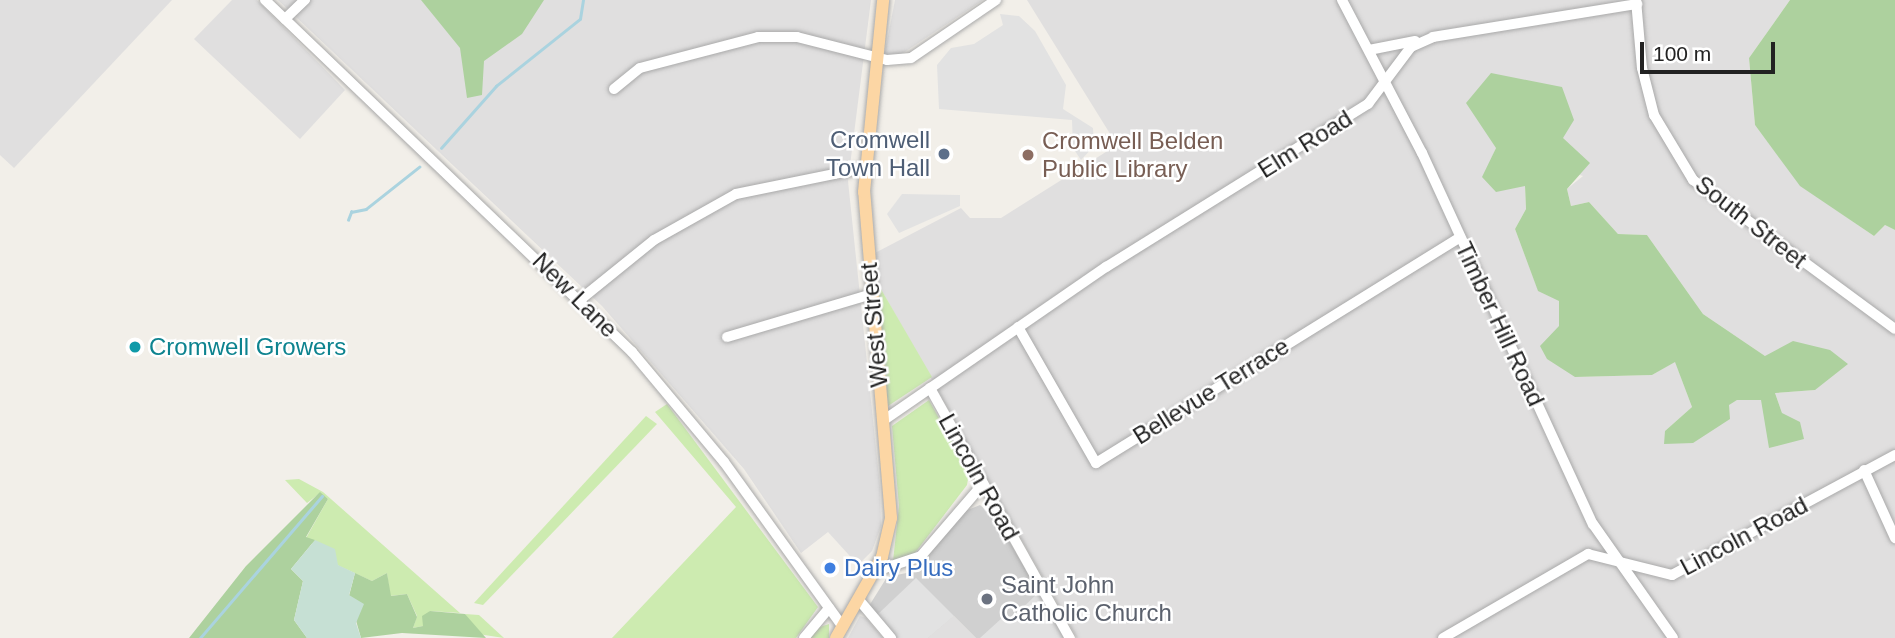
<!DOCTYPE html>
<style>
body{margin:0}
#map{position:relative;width:1895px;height:638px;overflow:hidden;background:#f2efe9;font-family:Arial,sans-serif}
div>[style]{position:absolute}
.residential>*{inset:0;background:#e0dfdf}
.religious>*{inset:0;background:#d0d0d0}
.grass>*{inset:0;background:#cdebb0}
.forest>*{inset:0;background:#add19e}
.wetland>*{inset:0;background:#c6e0d4}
.parking>*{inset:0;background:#e2e2e2}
.stream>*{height:2.5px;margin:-1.25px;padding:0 1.25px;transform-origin:1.25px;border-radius:1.25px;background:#aad3df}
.roads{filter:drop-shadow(0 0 2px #a9a9a9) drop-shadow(0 0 2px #a9a9a9)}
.minor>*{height:10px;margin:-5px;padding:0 5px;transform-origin:5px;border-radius:5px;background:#fff}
.major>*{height:12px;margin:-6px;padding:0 6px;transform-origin:6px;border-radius:6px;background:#fcd6a4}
.dots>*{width:19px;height:19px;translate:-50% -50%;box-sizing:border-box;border:4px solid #fff;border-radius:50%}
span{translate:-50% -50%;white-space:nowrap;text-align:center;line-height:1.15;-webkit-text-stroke:5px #fff;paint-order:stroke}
.service-label{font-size:24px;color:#4e5e75}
.right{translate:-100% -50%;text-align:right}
.education-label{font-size:24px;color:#785e54}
.left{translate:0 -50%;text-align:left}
.street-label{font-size:24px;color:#222}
.culture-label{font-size:24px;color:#0d838f}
.shop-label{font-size:24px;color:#366cbe}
.worship-label{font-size:24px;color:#5b616d}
.scale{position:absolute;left:1640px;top:42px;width:135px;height:32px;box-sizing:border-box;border:4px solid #222;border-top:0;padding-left:9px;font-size:21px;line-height:24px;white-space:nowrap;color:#222;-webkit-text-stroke:5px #fff;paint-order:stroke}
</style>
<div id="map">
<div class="residential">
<i style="clip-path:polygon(0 0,172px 0,14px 168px,0 155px)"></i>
<i style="clip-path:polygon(232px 0,257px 0,345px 90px,300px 139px,194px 39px)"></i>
<i style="clip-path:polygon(278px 0,871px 0,848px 181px,880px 487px,881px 526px,872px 551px,858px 565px,828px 532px,801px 553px,744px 469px,602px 306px)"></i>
<i style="clip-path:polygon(895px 0,983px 0,882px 67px)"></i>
<i style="clip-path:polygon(evenodd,1027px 0,1790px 0,1749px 58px,1755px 125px,1801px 186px,1874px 236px,1885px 225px,1895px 230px,1895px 638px,1077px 638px,878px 284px,873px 254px,961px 208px,970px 218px,1001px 218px,1117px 145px,1027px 0,1496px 148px,1583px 176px,1567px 189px,1571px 206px,1589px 202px,1618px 234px,1647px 235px,1703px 314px,1815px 390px,1775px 393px,1782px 413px,1761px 400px,1737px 400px,1665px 431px,1692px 407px,1675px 361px,1652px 375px,1575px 377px,1559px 326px,1559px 300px,1538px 290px,1515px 229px,1526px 209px,1525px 186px,1483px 177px,1496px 148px)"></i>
<i style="clip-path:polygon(860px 616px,866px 618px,883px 638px,848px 638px)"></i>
<i style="clip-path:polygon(954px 616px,976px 638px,928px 638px)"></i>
</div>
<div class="religious">
<i style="clip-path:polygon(980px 505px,997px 520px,1065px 638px,976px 638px,954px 616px,928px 638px,896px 638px,869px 606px,887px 577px,916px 571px,963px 512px)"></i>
</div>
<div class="grass">
<i style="clip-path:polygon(878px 284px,932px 377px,888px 406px,878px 310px)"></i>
<i style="clip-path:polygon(929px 400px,969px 473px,967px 485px,915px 553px,893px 561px,899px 506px,892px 426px)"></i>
<i style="clip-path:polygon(667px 404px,818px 607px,796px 638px,612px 638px,736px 507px,655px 412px)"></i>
<i style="clip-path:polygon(646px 416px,657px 424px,483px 605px,474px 603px)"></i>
<i style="clip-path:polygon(299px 479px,323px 492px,460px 613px,430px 611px,423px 626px,413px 628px,417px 616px,407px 594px,390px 596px,387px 573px,372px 581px,337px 565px,306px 538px,328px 499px,320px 493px,307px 503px,285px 480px)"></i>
<i style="clip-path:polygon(465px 614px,479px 615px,504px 638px,478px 634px)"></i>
<i style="clip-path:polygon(829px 624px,829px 638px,810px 638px,820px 627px)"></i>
</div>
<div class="forest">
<i style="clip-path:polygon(421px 0,544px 0,522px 34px,484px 61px,482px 95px,467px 98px,460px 48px)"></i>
<i style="clip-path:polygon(1790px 0,1895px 0,1895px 230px,1885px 225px,1874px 236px,1800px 186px,1755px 125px,1749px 58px)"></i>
<i style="clip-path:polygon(1491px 73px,1562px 87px,1574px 120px,1563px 138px,1590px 163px,1567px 189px,1571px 206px,1589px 202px,1618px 234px,1647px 235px,1703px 314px,1765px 356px,1793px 341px,1830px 350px,1848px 364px,1815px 390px,1775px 393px,1782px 413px,1800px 422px,1804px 439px,1769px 448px,1761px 400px,1737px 400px,1729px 405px,1730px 419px,1693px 443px,1664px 444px,1665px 431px,1692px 407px,1675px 362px,1652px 375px,1575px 377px,1547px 359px,1540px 346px,1559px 326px,1559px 301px,1538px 291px,1515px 229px,1526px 209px,1525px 186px,1496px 192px,1482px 177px,1496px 148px,1466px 103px)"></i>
<i style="clip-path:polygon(320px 492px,328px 499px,306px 537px,315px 540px,291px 569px,303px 581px,294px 620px,307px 638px,189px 638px,246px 566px)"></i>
<i style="clip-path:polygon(355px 573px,372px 581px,387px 573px,391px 596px,407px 594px,417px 617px,413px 628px,423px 626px,422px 616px,430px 611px,465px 614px,486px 638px,402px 633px,361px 638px,349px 596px)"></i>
</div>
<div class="wetland">
<i style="clip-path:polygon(315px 540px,335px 549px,338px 565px,355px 573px,349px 595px,364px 604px,356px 623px,361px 638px,307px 638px,294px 620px,303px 581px,291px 569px)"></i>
</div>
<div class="parking">
<i style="clip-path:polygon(1000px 14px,1019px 16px,1035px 31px,1066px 85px,1063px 109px,1093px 128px,1094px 146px,1081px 160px,1073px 148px,1072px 120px,939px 109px,937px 65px,951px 48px,974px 44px,1003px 25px)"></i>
<i style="clip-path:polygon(902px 194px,960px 195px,960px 206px,899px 233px,887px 214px)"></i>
<i style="clip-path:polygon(916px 578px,954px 616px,928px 638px,896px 638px,877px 615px)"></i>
<i style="clip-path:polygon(1039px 592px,1065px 638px,980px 638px,1002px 618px,1007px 623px)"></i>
</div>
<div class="stream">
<i style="left:441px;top:148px;width:83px;rotate:-48.4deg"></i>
<i style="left:496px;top:86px;width:107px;rotate:-38.6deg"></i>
<i style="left:580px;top:19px;width:19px;rotate:-81deg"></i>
<i style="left:348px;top:220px;width:9px;rotate:-69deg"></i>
<i style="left:351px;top:212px;width:15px;rotate:-11deg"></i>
<i style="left:366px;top:209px;width:68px;rotate:-38.4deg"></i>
<i style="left:200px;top:638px;width:187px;rotate:-49.3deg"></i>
</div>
<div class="roads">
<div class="minor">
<i style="left:265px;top:0;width:509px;rotate:43.8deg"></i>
<i style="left:632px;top:352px;width:143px;rotate:50.1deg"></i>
<i style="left:724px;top:462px;width:203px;rotate:54.2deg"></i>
<i style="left:1342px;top:0;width:173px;rotate:62.4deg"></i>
<i style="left:1422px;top:153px;width:409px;rotate:65.3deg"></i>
<i style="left:1593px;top:524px;width:139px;rotate:54.9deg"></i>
<i style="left:1636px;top:0;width:68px;rotate:85deg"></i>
<i style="left:1642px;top:68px;width:49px;rotate:75.7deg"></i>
<i style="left:1654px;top:115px;width:76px;rotate:59deg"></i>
<i style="left:1693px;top:180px;width:251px;rotate:36.4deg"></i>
<i style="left:285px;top:19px;width:28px;rotate:-44deg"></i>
<i style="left:1369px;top:50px;width:47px;rotate:-11.1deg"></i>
<i style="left:614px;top:89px;width:33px;rotate:-39deg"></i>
<i style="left:640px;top:68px;width:122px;rotate:-14.7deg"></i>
<i style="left:758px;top:37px;width:39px"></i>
<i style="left:797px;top:37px;width:93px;rotate:14.3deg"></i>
<i style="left:887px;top:60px;width:24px;rotate:-5deg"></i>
<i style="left:911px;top:58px;width:103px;rotate:-34.3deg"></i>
<i style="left:581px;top:299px;width:94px;rotate:-38.9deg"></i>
<i style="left:654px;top:240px;width:94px;rotate:-29.3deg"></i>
<i style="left:736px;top:194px;width:131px;rotate:-11.5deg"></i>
<i style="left:1018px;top:327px;width:157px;rotate:60.2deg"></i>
<i style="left:1096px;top:463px;width:428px;rotate:-31.8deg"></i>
<i style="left:727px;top:337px;width:148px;rotate:-16.5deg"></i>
<i style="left:930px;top:388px;width:287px;rotate:60.8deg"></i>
<i style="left:884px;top:420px;width:270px;rotate:-34.6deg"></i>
<i style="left:1106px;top:267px;width:309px;rotate:-31.9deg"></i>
<i style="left:1368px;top:104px;width:71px;rotate:-53deg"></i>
<i style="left:1411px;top:47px;width:24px;rotate:-24deg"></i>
<i style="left:1433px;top:37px;width:207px;rotate:-9.2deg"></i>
<i style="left:1864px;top:470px;width:75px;rotate:65.5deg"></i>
<i style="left:876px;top:571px;width:47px;rotate:-18.4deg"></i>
<i style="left:921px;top:556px;width:95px;rotate:-49.3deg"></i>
<i style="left:859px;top:600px;width:50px;rotate:49.9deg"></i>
<i style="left:804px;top:638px;width:39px;rotate:-50deg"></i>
<i style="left:1443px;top:638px;width:168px;rotate:-30.1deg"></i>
<i style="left:1588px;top:554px;width:87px;rotate:14deg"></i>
<i style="left:1672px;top:575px;width:253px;rotate:-28.3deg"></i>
</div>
<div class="major">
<i style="left:836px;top:638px;width:93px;rotate:-60.4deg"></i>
<i style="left:882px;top:557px;width:40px;rotate:-77deg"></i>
<i style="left:891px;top:518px;width:327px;rotate:-94.7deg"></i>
<i style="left:864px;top:192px;width:193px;rotate:-84.3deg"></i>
</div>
</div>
<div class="dots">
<i style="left:944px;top:154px;background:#5c6f8a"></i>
<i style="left:1028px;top:155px;background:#8d6e63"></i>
<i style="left:135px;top:347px;background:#0f9aa8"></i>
<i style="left:830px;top:568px;background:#3f7fe0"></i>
<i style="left:987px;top:599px;background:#6b7280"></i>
</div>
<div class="service-label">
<span class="right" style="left:930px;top:154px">Cromwell<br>Town Hall</span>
</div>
<div class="education-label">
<span class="left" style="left:1042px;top:155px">Cromwell Belden<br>Public Library</span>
</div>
<div class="street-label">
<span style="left:1305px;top:144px;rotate:-32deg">Elm Road</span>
<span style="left:1751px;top:222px;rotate:38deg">South Street</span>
<span style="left:575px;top:295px;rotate:45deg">New Lane</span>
<span style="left:1500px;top:324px;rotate:65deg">Timber Hill Road</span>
<span style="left:874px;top:325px;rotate:-95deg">West Street</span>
<span style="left:1211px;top:391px;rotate:-32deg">Bellevue Terrace</span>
<span style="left:979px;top:477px;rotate:61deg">Lincoln Road</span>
<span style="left:1744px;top:536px;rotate:-28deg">Lincoln Road</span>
</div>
<div class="culture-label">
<span class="left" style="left:149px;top:347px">Cromwell Growers</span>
</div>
<div class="shop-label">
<span class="left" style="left:844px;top:568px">Dairy Plus</span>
</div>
<div class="worship-label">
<span class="left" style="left:1001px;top:599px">Saint John<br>Catholic Church</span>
</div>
<div class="scale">100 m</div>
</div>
